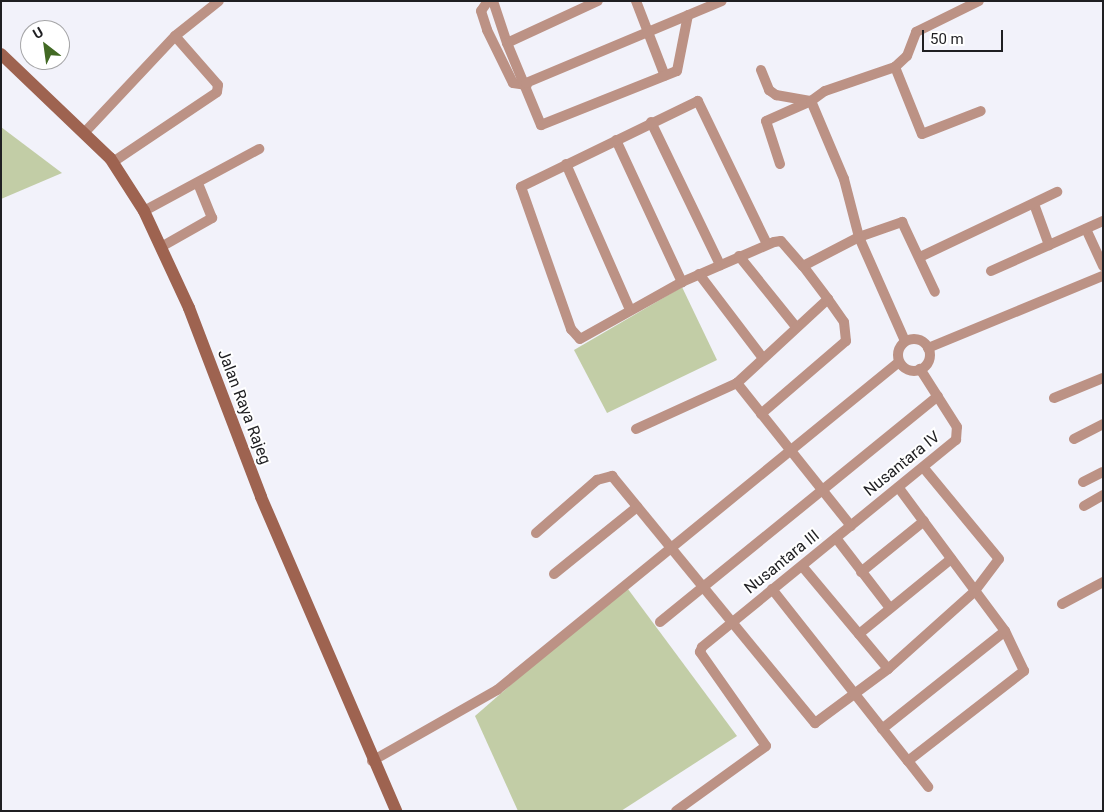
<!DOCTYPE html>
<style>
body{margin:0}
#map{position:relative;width:1104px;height:812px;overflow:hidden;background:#f2f2fa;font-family:Roboto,sans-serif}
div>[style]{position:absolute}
.green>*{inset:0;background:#c2cda6}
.minor>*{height:10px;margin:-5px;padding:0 5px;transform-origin:5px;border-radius:5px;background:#bc9285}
.minor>.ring{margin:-5px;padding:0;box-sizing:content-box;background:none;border:10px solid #bc9285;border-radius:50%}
.secondary>*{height:12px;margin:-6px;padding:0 6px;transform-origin:6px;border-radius:6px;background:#9e6350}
span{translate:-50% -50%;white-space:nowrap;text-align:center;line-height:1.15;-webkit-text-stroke:4px #fff;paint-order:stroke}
.street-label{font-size:16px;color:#1f1f22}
.frame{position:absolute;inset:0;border:2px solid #1f1f22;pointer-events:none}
.north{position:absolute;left:20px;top:20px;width:50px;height:50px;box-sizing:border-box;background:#fff;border:1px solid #a5a5a7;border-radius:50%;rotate:330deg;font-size:14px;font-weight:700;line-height:20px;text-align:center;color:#1f1f22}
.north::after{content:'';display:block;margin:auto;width:18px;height:22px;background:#426924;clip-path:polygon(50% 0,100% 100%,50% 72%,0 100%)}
.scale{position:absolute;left:922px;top:30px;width:81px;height:22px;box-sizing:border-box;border:2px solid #1f1f22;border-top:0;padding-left:6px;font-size:15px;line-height:18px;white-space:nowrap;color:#1f1f22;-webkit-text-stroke:4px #fff;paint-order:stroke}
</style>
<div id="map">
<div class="green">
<i style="clip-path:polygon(1px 127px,62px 173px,1px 199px)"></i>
<i style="clip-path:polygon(682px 287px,717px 360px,607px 413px,574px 350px)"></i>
<i style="clip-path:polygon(625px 585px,737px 736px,621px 811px,518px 811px,475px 716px)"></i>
</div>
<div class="minor">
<i style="left:488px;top:1px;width:12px;rotate:125deg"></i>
<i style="left:481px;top:11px;width:20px;rotate:72deg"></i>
<i style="left:487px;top:30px;width:59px;rotate:63.9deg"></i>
<i style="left:513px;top:83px;width:14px;rotate:8deg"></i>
<i style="left:493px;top:1px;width:44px;rotate:71.6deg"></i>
<i style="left:507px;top:43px;width:100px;rotate:-24.8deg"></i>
<i style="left:636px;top:1px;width:80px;rotate:68.9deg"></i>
<i style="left:507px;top:43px;width:89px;rotate:67.5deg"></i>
<i style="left:541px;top:125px;width:146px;rotate:-21.7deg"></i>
<i style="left:677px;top:71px;width:57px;rotate:-78.9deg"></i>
<i style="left:895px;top:67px;width:72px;rotate:68.1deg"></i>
<i style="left:922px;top:134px;width:63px;rotate:-21.3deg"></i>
<i style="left:761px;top:70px;width:22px;rotate:68deg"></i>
<i style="left:769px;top:90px;width:9px;rotate:36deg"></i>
<i style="left:776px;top:95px;width:36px;rotate:10deg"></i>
<i style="left:526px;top:83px;width:212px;rotate:-22.7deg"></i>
<i style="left:651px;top:122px;width:159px;rotate:64.2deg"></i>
<i style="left:85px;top:132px;width:132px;rotate:-46.8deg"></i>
<i style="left:175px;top:36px;width:56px;rotate:-38.5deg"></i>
<i style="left:616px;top:140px;width:157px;rotate:65.1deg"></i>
<i style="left:113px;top:162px;width:125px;rotate:-33.9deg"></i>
<i style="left:217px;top:92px;width:7px;rotate:-82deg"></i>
<i style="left:218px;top:85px;width:65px;rotate:-131.3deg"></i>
<i style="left:566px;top:164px;width:159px;rotate:66.3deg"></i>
<i style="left:780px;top:164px;width:45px;rotate:-108deg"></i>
<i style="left:766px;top:121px;width:49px;rotate:-24deg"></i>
<i style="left:1034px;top:204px;width:44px;rotate:69.9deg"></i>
<i style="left:144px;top:211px;width:131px;rotate:-28.3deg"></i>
<i style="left:1086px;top:229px;width:41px;rotate:65.3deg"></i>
<i style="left:767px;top:244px;width:159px;rotate:-115.8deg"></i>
<i style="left:698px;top:101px;width:197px;rotate:154.1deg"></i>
<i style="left:521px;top:187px;width:151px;rotate:70.6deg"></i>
<i style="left:571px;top:329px;width:13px;rotate:48deg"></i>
<i style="left:580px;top:339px;width:117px;rotate:-29.2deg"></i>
<i style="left:682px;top:282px;width:100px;rotate:-23.5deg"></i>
<i style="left:774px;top:242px;width:7px;rotate:-8deg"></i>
<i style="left:781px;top:241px;width:33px;rotate:49deg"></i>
<i style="left:161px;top:247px;width:59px;rotate:-29.6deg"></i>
<i style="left:212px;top:218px;width:38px;rotate:-112deg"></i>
<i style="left:739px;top:256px;width:91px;rotate:51.2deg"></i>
<i style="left:920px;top:257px;width:152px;rotate:-25.4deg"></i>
<i style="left:991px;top:271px;width:123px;rotate:-24.1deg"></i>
<i style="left:699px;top:274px;width:104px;rotate:52.8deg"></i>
<i class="ring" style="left:898px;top:339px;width:22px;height:22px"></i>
<i style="left:905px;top:341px;width:114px;rotate:-113.9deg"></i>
<i style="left:859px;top:237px;width:60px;rotate:-104.5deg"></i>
<i style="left:844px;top:179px;width:85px;rotate:-112.9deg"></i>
<i style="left:811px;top:101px;width:17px;rotate:-36deg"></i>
<i style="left:825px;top:91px;width:74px;rotate:-18.9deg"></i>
<i style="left:895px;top:67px;width:16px;rotate:-43deg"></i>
<i style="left:907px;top:56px;width:26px;rotate:-69deg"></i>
<i style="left:916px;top:32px;width:70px;rotate:-26.2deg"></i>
<i style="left:928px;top:348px;width:189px;rotate:-22.4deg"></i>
<i style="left:1054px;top:398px;width:53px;rotate:-22.2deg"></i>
<i style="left:761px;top:414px;width:112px;rotate:-40.7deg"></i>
<i style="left:846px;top:341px;width:19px;rotate:-96deg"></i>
<i style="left:844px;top:322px;width:28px;rotate:-125deg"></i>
<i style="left:636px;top:429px;width:111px;rotate:-24.5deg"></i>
<i style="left:1074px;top:439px;width:33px;rotate:-27deg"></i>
<i style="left:1083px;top:482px;width:22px;rotate:-27deg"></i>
<i style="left:1084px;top:506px;width:22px;rotate:-30deg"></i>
<i style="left:851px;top:526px;width:183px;rotate:-128.6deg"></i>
<i style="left:737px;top:383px;width:124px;rotate:-42.7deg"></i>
<i style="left:828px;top:299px;width:41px;rotate:-127.1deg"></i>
<i style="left:803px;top:266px;width:63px;rotate:-27.4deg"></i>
<i style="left:859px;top:237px;width:46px;rotate:-19.2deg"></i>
<i style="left:902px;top:222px;width:77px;rotate:64.8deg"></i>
<i style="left:536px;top:533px;width:81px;rotate:-41deg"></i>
<i style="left:597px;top:480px;width:16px;rotate:-15deg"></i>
<i style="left:612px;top:476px;width:320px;rotate:50.6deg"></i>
<i style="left:815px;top:723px;width:91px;rotate:-36.5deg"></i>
<i style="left:888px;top:669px;width:115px;rotate:-41.8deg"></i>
<i style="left:974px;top:592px;width:41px;rotate:-52.9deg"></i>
<i style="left:999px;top:559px;width:119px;rotate:-129.6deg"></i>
<i style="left:836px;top:538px;width:88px;rotate:52.4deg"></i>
<i style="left:802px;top:566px;width:134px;rotate:50.1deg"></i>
<i style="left:861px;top:572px;width:81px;rotate:-39deg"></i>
<i style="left:554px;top:574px;width:107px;rotate:-38.9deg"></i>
<i style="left:772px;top:589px;width:219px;rotate:51.7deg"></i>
<i style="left:908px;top:761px;width:147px;rotate:-37.8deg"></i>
<i style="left:1024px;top:671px;width:44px;rotate:-115.4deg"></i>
<i style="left:1062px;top:604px;width:47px;rotate:-28.2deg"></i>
<i style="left:660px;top:622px;width:358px;rotate:-39.1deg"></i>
<i style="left:859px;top:634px;width:119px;rotate:-39.2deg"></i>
<i style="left:882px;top:729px;width:157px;rotate:-38.5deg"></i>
<i style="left:1005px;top:631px;width:179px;rotate:-126.6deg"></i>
<i style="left:372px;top:761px;width:144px;rotate:-29.6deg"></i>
<i style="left:497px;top:690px;width:519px;rotate:-39.21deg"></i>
<i style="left:908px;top:761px;width:33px;rotate:52deg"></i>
<i style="left:676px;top:811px;width:111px;rotate:-35.8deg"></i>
<i style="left:766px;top:746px;width:115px;rotate:-125.1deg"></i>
<i style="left:700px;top:652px;width:5px;rotate:-68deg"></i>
<i style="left:702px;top:647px;width:328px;rotate:-39.2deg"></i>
<i style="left:956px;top:440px;width:13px;rotate:-86deg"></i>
<i style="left:957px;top:427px;width:69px;rotate:-122.5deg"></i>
</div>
<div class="secondary">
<i style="left:1px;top:54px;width:151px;rotate:43.7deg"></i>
<i style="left:110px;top:158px;width:63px;rotate:57.3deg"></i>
<i style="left:144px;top:211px;width:107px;rotate:65.1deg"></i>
<i style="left:189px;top:308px;width:202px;rotate:69.1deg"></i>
<i style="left:261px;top:497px;width:342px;rotate:66.7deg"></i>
</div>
<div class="street-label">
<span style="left:244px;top:407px;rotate:69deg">Jalan Raya Rajeg</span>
<span style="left:902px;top:464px;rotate:-39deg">Nusantara IV</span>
<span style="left:782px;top:562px;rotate:-39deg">Nusantara III</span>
</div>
<div class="frame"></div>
<div class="north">U</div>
<div class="scale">50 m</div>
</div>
